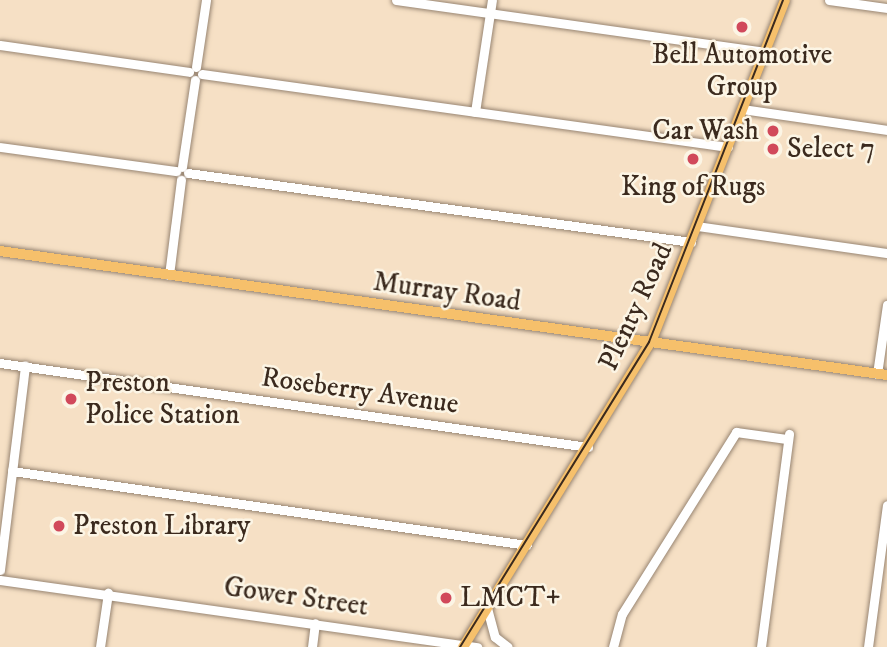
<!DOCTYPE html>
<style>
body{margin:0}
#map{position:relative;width:887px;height:647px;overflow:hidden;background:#f6e0c5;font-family:"IM FELL DW Pica",serif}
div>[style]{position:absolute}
.roads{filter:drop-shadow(0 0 2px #988572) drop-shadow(0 0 2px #988572)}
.minor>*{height:9px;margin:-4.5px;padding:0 4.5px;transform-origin:4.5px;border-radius:4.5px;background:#fff}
.major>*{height:10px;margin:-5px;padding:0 5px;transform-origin:5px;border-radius:5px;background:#f6c06b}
.tram>*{height:2px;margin:-1px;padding:0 1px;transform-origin:1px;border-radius:1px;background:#3b2a1e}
.dots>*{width:19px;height:19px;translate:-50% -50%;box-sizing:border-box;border:4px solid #fcf5e5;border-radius:50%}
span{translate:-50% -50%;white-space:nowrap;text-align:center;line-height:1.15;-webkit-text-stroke:5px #fcf5e5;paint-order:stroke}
.poi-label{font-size:28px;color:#3b2a1e}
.right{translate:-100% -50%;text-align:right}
.left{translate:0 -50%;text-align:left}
.street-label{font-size:28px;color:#3b2a1e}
</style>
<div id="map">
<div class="roads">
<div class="minor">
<i style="left:396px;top:0;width:373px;rotate:8deg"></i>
<i style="left:829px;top:0;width:59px;rotate:7.9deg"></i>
<i style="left:0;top:45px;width:191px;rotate:8.1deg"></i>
<i style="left:196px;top:67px;width:68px;rotate:-81.5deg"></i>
<i style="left:202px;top:74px;width:531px;rotate:7.9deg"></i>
<i style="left:742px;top:109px;width:147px;rotate:8.2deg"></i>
<i style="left:475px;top:112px;width:113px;rotate:-81.4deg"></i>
<i style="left:0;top:147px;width:178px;rotate:7.8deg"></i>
<i style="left:182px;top:167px;width:88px;rotate:-81.5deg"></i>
<i style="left:188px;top:173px;width:508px;rotate:7.81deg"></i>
<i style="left:697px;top:226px;width:192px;rotate:8.1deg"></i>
<i style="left:169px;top:275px;width:96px;rotate:-82.8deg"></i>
<i style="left:0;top:363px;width:594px;rotate:8.13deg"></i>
<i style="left:877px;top:374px;width:70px;rotate:-81.8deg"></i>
<i style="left:12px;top:471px;width:520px;rotate:8.18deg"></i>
<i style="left:0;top:570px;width:206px;rotate:-83deg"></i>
<i style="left:0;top:580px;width:482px;rotate:8deg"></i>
<i style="left:487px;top:608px;width:30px;rotate:75deg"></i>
<i style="left:495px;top:637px;width:16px;rotate:38deg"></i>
<i style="left:100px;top:647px;width:55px;rotate:-81.6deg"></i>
<i style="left:312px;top:647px;width:24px;rotate:-83deg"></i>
<i style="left:613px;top:647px;width:34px;rotate:-75deg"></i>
<i style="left:622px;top:614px;width:215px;rotate:-57.9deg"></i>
<i style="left:736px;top:432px;width:51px;rotate:7.8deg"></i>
<i style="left:761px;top:647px;width:215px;rotate:-82.5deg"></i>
<i style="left:868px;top:647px;width:143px;rotate:-82.4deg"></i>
</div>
<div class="major">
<i style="left:0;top:251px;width:896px;rotate:7.96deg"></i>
<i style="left:463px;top:647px;width:358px;rotate:-58.4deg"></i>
<i style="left:651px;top:342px;width:367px;rotate:-68.6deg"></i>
</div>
</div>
<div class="tram">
<i style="left:460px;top:647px;width:359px;rotate:-58.2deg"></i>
<i style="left:649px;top:342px;width:367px;rotate:-68.6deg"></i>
</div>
<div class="dots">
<i style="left:742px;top:27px;background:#d1495b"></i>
<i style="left:773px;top:131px;background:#d1495b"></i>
<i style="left:773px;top:149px;background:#d1495b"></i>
<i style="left:693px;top:159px;background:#d1495b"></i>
<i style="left:71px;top:399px;background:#d1495b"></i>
<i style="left:59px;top:526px;background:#d1495b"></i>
<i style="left:446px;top:598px;background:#d1495b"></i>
</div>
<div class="poi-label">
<span style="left:742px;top:71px">Bell Automotive<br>Group</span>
<span class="right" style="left:759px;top:131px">Car Wash</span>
<span class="left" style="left:787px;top:149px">Select 7</span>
<span style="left:693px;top:187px">King of Rugs</span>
<span class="left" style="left:85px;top:399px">Preston<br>Police Station</span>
<span class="left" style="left:73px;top:526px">Preston Library</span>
<span class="left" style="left:460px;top:598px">LMCT+</span>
</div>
<div class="street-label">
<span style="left:447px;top:292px;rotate:8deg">Murray Road</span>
<span style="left:636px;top:307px;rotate:-65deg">Plenty Road</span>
<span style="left:360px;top:391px;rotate:8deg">Roseberry Avenue</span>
<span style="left:296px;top:597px;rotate:8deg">Gower Street</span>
</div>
</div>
